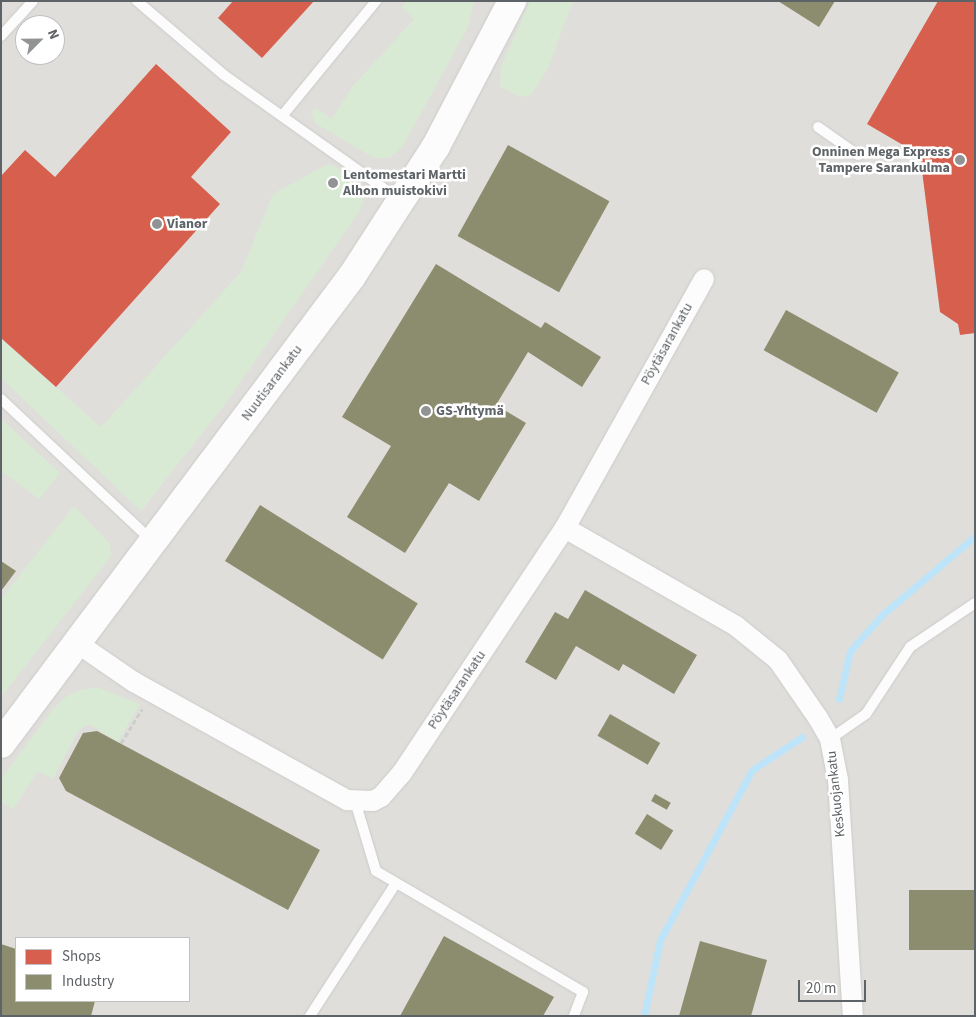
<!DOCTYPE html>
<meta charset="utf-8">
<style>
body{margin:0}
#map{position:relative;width:976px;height:1017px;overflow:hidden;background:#efede9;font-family:"Source Sans 3",sans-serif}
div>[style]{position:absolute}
.industrial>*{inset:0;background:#e0deda}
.green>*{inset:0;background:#d8ead4}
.shops>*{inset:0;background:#d6604d}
.industry>*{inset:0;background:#8c8c6e;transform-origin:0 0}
.stream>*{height:7px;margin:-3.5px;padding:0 3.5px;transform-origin:3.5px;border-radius:3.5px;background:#bde4f8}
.path>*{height:3px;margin-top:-1.5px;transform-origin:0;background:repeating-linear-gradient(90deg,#cbcfcb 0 5px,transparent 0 7.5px)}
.roads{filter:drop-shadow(0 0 1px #cbcbcb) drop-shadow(0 0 1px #cbcbcb)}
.lane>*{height:10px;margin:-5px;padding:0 5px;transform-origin:5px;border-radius:5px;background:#fdfcfc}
.street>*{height:20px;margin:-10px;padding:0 10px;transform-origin:10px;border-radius:10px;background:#fdfcfc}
.secondary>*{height:28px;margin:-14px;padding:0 14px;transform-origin:14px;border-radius:14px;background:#fdfcfc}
.dots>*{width:14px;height:14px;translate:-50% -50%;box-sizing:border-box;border:2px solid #fff;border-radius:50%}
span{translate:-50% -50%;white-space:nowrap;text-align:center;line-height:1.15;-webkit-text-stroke:5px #fff;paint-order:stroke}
.poi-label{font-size:14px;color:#5e6367;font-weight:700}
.right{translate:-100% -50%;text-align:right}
.left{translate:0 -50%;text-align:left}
.street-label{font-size:14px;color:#5e6367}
.frame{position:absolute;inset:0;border:2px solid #5e6367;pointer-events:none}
.legend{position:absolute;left:15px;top:937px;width:175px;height:65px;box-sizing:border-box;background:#fff;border:1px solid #bfc1c2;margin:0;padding:6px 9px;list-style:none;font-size:15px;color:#5e6367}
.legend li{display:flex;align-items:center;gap:10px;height:25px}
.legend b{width:25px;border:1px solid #bfc1c2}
.north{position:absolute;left:15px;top:15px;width:50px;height:50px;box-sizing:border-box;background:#fff;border:1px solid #bfc1c2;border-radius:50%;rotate:67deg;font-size:14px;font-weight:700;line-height:20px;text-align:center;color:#5e6367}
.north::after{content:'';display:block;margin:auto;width:18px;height:22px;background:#919394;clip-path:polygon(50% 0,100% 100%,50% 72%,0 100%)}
.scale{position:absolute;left:798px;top:980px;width:68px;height:22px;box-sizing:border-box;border:2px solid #5e6367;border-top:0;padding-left:6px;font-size:15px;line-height:18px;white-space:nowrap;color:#5e6367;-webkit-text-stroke:4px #fff;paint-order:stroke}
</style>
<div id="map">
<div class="industrial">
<i style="clip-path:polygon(evenodd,1px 1px,975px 1px,975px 1016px,1px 1016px,1px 1px,25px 25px,55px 25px,55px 55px,25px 55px,25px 25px,1px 1px,16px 938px,189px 938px,189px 1001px,16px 1001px,16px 938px)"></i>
</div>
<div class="green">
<i style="clip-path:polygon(407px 1px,474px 1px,468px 27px,403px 146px,389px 158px,374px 158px,315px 123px,311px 112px,316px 108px,332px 119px,352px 87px,414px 19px,402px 7px)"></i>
<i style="clip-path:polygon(530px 1px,573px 1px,548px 68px,531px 95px,520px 97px,500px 87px,501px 67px)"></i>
<i style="clip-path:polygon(326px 165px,335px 166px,353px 179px,365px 193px,359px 212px,223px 407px,141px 511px,1px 378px,1px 339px,101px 427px,241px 272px,273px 194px)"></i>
<i style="clip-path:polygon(1px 419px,60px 473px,39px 499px,1px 471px)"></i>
<i style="clip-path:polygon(74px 506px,110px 544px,111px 556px,1px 697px,1px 599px)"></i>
<i style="clip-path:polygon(99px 688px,140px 704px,118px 742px,89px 724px,78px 731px,53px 779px,38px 771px,13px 809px,1px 802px,1px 779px,53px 709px,67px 696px,84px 689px)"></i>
</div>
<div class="shops">
<i style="clip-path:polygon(233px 1px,314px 1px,262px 58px,218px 18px)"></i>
<i style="clip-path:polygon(938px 1px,975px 1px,975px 333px,960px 335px,958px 324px,940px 312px,920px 155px,867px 124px)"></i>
<i style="clip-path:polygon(156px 64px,231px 132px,191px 177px,220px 204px,56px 387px,1px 338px,1px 176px,25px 150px,55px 177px)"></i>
</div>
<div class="industry">
<i style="clip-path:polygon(778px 1px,835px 1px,819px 27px)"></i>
<i style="left:508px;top:145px;width:116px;height:104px;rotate:29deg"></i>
<i style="clip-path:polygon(436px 264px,541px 328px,545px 322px,601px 357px,582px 387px,528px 352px,496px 405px,526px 423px,479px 501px,449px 483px,405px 553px,347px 517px,391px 446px,342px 417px)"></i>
<i style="left:786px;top:310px;width:129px;height:46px;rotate:29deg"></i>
<i style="left:260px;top:505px;width:186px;height:66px;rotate:32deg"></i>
<i style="clip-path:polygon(1px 561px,16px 571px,1px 591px)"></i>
<i style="clip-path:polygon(585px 590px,697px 655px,674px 694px,623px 664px,619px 671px,576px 646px,556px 680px,525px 662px,555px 612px,568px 619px)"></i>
<i style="left:610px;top:714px;width:58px;height:25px;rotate:30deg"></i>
<i style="clip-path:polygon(97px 731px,320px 850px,288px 910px,66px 791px,59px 778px,83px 733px)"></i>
<i style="left:655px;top:794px;width:18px;height:8px;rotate:29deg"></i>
<i style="left:647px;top:814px;width:31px;height:23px;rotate:32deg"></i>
<i style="left:975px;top:890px;width:60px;height:66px;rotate:90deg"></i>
<i style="clip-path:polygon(444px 936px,554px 997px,543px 1016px,400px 1016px)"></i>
<i style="clip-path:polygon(700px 941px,767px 960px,751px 1016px,679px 1016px)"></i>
<i style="clip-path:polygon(1px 944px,16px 949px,16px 1001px,95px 1001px,91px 1016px,1px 1016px)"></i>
</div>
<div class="stream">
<i style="left:839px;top:699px;width:49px;rotate:-77.1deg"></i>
<i style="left:850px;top:651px;width:48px;rotate:-48.4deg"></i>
<i style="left:882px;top:615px;width:122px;rotate:-40.3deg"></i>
<i style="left:644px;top:1016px;width:78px;rotate:-78.1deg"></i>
<i style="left:660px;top:940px;width:193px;rotate:-61.6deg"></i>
<i style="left:752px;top:770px;width:60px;rotate:-33.4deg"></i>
</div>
<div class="path">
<i style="left:121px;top:743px;width:40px;rotate:-58deg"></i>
</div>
<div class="roads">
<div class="lane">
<i style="left:137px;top:1px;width:114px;rotate:40.4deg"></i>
<i style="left:224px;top:75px;width:216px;rotate:35.4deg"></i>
<i style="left:1px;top:36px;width:47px;rotate:-47.6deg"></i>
<i style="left:282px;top:116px;width:149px;rotate:-50.7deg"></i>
<i style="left:818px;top:127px;width:49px;rotate:35deg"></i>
<i style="left:1px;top:399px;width:207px;rotate:43.2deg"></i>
<i style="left:830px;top:739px;width:44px;rotate:-34.8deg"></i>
<i style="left:866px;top:714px;width:80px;rotate:-56.7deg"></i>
<i style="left:910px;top:647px;width:78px;rotate:-34.1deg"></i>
<i style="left:355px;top:801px;width:73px;rotate:73.3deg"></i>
<i style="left:376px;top:871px;width:240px;rotate:30.3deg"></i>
<i style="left:583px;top:992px;width:26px;rotate:111deg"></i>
<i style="left:310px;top:1016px;width:158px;rotate:-57.1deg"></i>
</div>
<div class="street">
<i style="left:565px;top:528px;width:197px;rotate:29.8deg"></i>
<i style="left:736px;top:626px;width:54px;rotate:39deg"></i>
<i style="left:778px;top:660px;width:70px;rotate:55.4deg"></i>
<i style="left:818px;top:718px;width:24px;rotate:60deg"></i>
<i style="left:830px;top:739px;width:42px;rotate:79deg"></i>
<i style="left:838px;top:780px;width:236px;rotate:86.4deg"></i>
<i style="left:77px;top:643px;width:69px;rotate:34.4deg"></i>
<i style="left:134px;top:682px;width:244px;rotate:29deg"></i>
<i style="left:347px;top:800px;width:26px;rotate:2deg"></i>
<i style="left:373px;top:801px;width:9px;rotate:-27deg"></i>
<i style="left:381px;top:797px;width:32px;rotate:-49deg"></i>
<i style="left:402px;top:773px;width:294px;rotate:-56.4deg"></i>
<i style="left:565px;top:528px;width:285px;rotate:-60.8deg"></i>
</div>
<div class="secondary">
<i style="left:1px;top:744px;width:585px;rotate:-53.13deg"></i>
<i style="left:352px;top:276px;width:155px;rotate:-57.1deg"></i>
<i style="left:436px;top:146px;width:164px;rotate:-62.3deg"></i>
</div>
</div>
<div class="dots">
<i style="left:960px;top:160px;background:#919394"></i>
<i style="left:333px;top:183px;background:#919394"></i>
<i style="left:157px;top:224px;background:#919394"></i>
<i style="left:426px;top:411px;background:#919394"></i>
</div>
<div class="poi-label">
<span class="right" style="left:950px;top:160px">Onninen Mega Express<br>Tampere Sarankulma</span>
<span class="left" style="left:343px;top:183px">Lentomestari Martti<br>Alhon muistokivi</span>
<span class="left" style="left:167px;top:224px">Vianor</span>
<span class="left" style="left:436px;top:411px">GS-Yhtymä</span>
</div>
<div class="street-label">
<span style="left:667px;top:344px;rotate:-61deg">Pöytäsarankatu</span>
<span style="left:272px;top:383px;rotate:-53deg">Nuutisarankatu</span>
<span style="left:457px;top:690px;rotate:-56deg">Pöytäsarankatu</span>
<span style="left:836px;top:794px;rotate:-96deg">Keskuojankatu</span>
</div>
<div class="frame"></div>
<ul class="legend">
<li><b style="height:14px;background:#d6604d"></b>Shops</li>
<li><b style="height:14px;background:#8c8c6e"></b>Industry</li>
</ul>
<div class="north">N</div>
<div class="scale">20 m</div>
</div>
